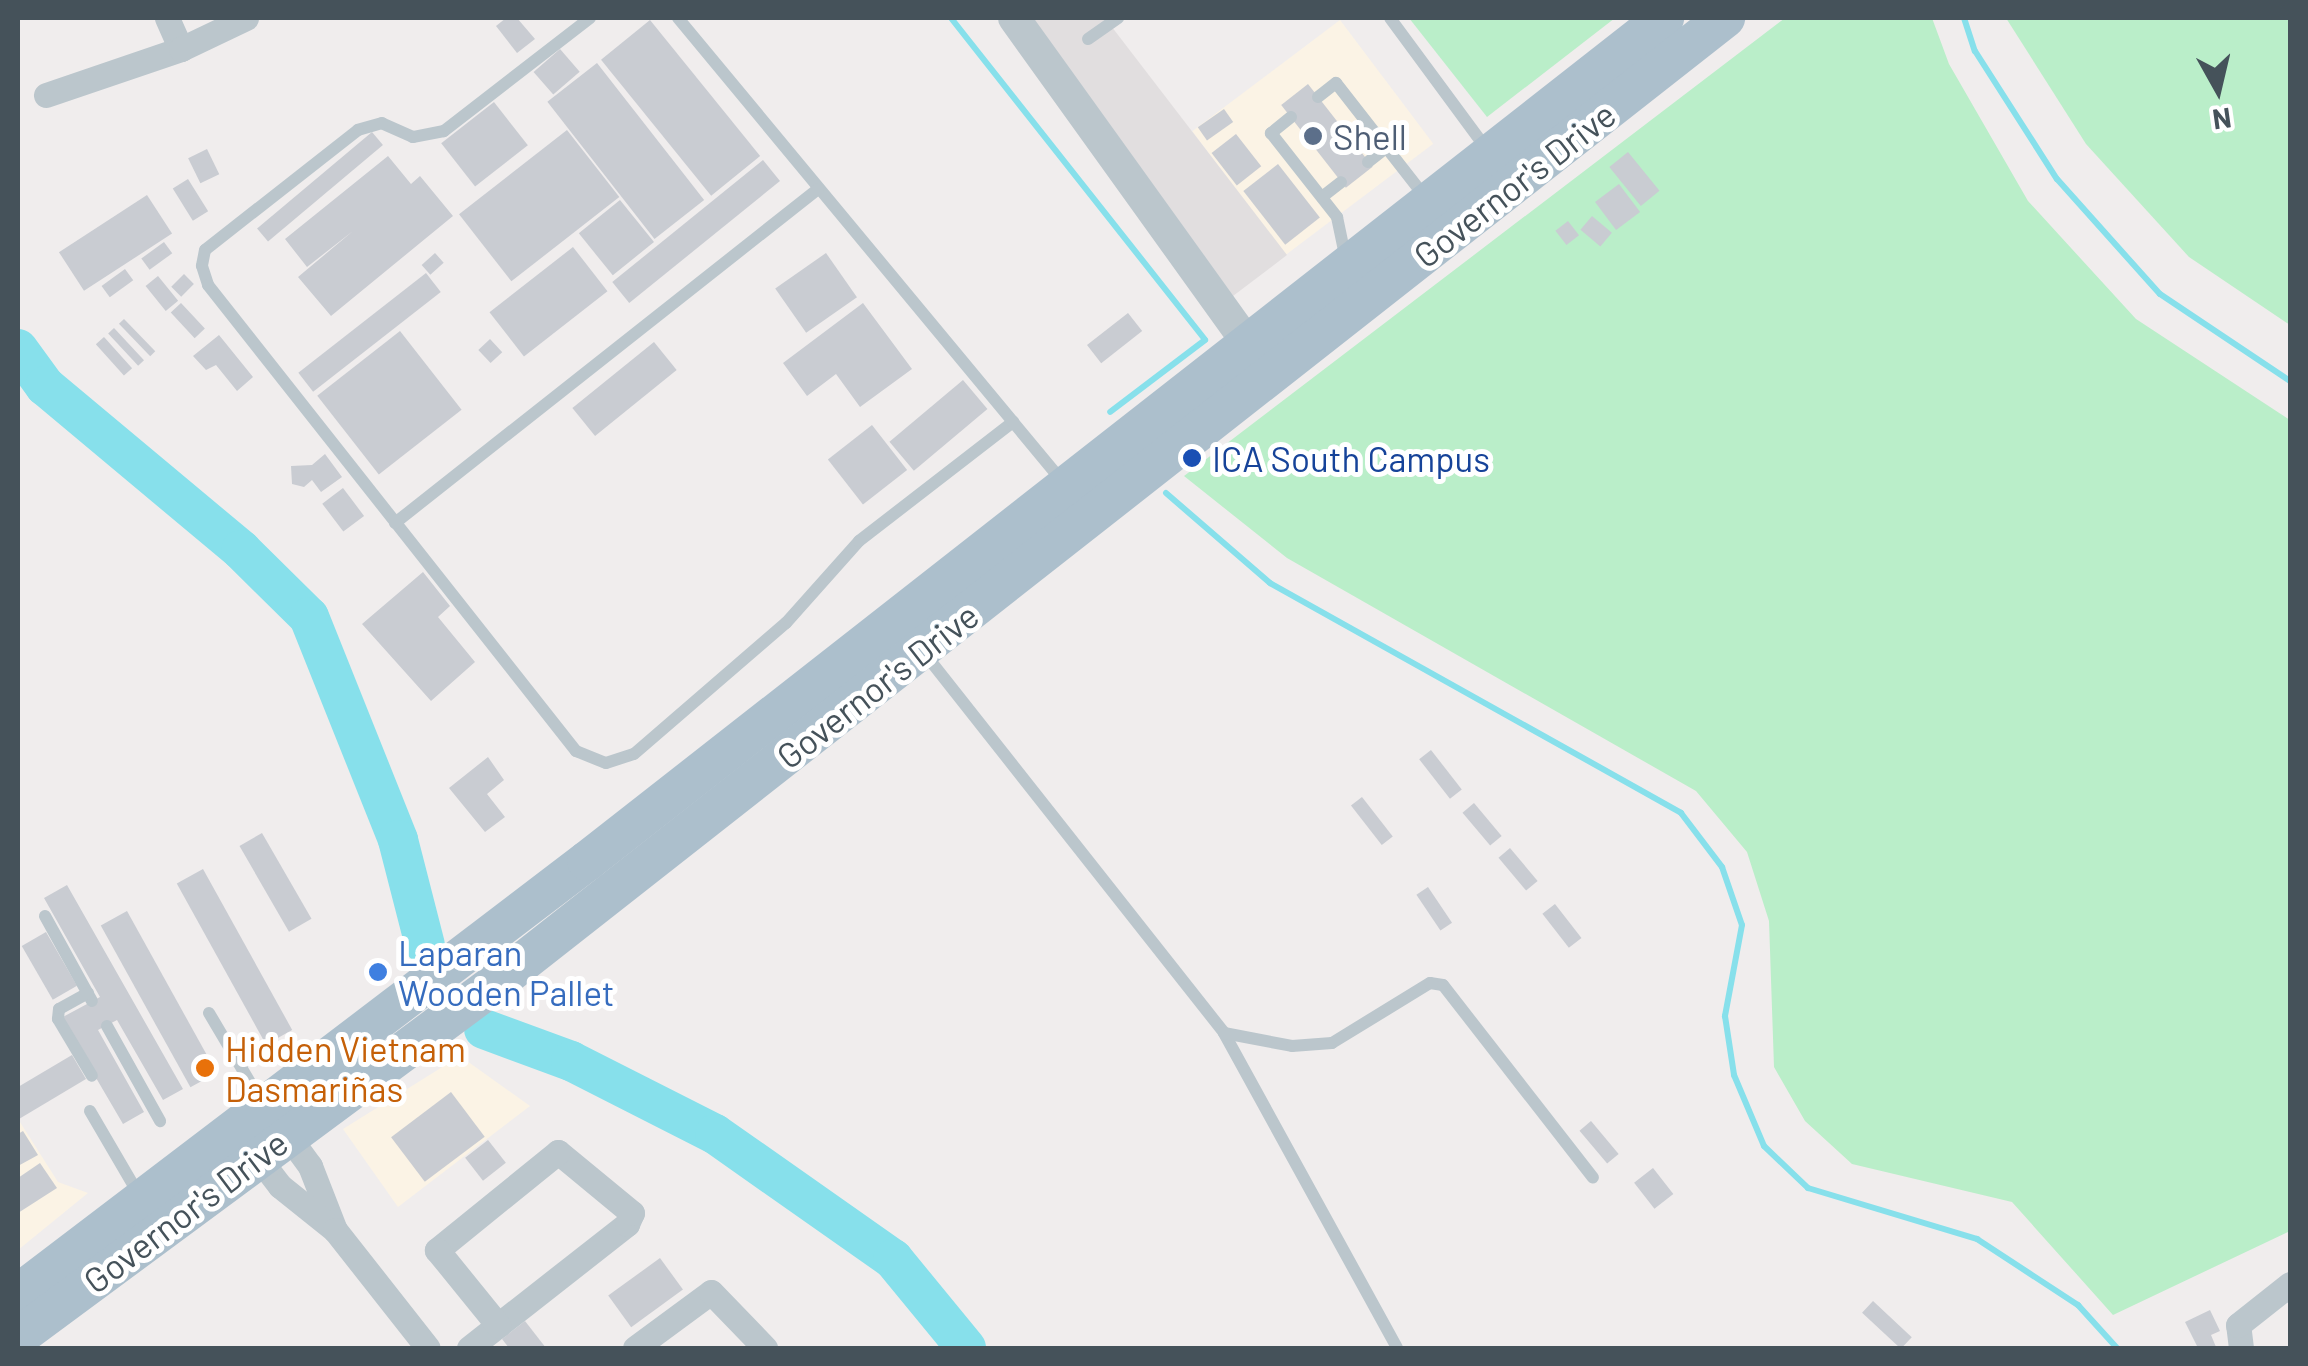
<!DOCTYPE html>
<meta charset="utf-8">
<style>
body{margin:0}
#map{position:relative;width:2308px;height:1366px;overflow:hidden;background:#f0eded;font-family:Barlow,sans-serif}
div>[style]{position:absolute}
.commercial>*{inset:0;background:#fbf3e5;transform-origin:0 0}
.education>*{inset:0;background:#e1dedf}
.green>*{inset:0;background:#baeec9}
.stream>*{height:6px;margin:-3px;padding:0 3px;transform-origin:3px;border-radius:3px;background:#87e0eb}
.river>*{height:40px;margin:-20px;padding:0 20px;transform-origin:20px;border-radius:20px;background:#87e0eb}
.building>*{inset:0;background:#c9ccd2;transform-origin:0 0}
.service>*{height:12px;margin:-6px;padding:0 6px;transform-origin:6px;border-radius:6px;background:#bbc6cc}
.minor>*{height:25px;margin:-12.5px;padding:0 12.5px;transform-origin:12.5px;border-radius:12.5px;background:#bbc6cc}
.tertiary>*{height:32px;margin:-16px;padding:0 16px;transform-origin:16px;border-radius:16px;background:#bbc6cc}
.primary>*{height:40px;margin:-20px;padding:0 20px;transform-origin:20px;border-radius:20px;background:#acbfcc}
.dots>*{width:28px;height:28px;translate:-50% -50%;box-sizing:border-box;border:5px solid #fff;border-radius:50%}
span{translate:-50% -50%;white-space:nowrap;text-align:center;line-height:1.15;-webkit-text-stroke:10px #fff;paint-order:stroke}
.service-label{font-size:35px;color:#4e5e75}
.left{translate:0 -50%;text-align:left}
.street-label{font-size:35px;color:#45525a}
.transit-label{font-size:35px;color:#164399}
.shop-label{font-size:35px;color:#366cbe}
.food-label{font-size:35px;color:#c56008}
.frame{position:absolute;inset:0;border:20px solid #45525a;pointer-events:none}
.north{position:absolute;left:2168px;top:40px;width:100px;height:100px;-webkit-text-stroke:8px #fff;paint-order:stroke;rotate:172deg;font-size:28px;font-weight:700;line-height:40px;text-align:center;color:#45525a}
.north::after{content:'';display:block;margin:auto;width:35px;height:45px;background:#45525a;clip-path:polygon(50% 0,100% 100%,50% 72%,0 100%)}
</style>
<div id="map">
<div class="commercial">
<i style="left:1340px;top:20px;width:155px;height:185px;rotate:53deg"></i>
<i style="clip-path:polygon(460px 1056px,530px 1106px,398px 1207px,343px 1129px)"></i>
<i style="clip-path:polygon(18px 1119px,58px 1182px,88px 1193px,18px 1250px)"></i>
</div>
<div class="education">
<i style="clip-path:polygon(1033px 18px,1105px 18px,1287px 255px,1233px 296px)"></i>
</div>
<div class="green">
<i style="clip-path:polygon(1409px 18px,1615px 18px,1487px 117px)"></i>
<i style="clip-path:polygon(1785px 18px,1932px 18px,1949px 64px,2028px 201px,2136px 319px,2290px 420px,2290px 1231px,2113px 1315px,2012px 1202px,1852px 1164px,1805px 1121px,1774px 1067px,1769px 921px,1747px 852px,1696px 791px,1287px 558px,1184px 476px)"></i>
<i style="clip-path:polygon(2006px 18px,2290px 18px,2290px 325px,2189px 257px,2086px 144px)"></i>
</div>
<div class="stream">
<i style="left:951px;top:18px;width:410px;rotate:51.7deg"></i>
<i style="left:1205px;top:340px;width:119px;rotate:142.8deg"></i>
<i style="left:1964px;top:18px;width:35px;rotate:72deg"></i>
<i style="left:1975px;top:51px;width:152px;rotate:57.4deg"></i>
<i style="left:2057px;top:179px;width:154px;rotate:48.2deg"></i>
<i style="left:2160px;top:294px;width:156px;rotate:33.8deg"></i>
<i style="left:1166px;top:493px;width:138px;rotate:40.9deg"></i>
<i style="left:1270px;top:583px;width:471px;rotate:29.2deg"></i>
<i style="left:1681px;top:813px;width:68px;rotate:52.8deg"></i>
<i style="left:1722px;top:867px;width:61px;rotate:71deg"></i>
<i style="left:1742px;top:925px;width:93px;rotate:100.6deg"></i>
<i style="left:1725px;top:1016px;width:60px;rotate:81.3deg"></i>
<i style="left:1734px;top:1075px;width:77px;rotate:67.1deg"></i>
<i style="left:1764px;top:1146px;width:61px;rotate:43.7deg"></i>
<i style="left:1808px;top:1188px;width:177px;rotate:16.8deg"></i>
<i style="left:1977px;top:1239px;width:121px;rotate:33.2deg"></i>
<i style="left:2078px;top:1305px;width:58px;rotate:47.8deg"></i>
</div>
<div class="river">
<i style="left:18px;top:349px;width:46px;rotate:53.9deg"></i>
<i style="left:45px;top:386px;width:256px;rotate:39.9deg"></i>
<i style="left:241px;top:550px;width:95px;rotate:44.6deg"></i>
<i style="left:309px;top:617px;width:240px;rotate:68.2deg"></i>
<i style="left:398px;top:840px;width:108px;rotate:75.6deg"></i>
<i style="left:484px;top:1029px;width:93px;rotate:20.2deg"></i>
<i style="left:571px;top:1061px;width:161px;rotate:26.9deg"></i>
<i style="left:715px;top:1134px;width:218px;rotate:35.1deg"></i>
<i style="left:893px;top:1259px;width:115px;rotate:50.6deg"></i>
</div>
<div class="building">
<i style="clip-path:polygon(506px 18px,517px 18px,535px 39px,517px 53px,496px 26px)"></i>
<i style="left:650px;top:20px;width:175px;height:63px;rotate:51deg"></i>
<i style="left:560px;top:49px;width:30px;height:35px;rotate:49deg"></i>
<i style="left:597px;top:63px;width:174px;height:63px;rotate:52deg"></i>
<i style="left:1308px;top:84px;width:105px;height:34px;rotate:52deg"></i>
<i style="left:494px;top:102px;width:55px;height:67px;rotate:52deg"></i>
<i style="left:1224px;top:109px;width:16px;height:32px;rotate:55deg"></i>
<i style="left:567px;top:130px;width:85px;height:137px;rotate:52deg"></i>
<i style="left:372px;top:132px;width:17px;height:150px;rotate:50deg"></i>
<i style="left:1236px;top:134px;width:41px;height:31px;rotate:52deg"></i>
<i style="left:207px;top:149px;width:28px;height:21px;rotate:64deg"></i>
<i style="left:1628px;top:152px;width:50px;height:24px;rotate:51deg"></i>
<i style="clip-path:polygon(388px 156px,411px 184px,420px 176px,453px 216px,331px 316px,298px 277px,353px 231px,307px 267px,285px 239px)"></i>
<i style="left:763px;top:160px;width:27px;height:194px;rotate:51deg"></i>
<i style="left:1278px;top:164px;width:68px;height:44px;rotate:52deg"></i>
<i style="left:188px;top:179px;width:38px;height:18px;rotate:58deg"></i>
<i style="left:1619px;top:184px;width:35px;height:30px;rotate:53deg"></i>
<i style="left:147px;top:195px;width:46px;height:105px;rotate:57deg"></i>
<i style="left:620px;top:200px;width:54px;height:53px;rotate:51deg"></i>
<i style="left:1592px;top:216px;width:26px;height:18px;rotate:40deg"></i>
<i style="left:1568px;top:221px;width:18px;height:16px;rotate:52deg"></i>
<i style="left:164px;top:242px;width:14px;height:28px;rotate:54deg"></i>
<i style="left:573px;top:247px;width:56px;height:106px;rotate:52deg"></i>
<i style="left:435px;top:253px;width:13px;height:18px;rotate:48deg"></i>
<i style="left:826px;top:253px;width:54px;height:62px;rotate:55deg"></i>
<i style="left:125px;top:269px;width:14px;height:29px;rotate:54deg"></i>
<i style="left:426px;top:273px;width:24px;height:162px;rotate:52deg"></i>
<i style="left:184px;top:274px;width:14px;height:18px;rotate:45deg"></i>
<i style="left:158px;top:276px;width:32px;height:16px;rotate:51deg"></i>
<i style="left:181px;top:303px;width:35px;height:14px;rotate:47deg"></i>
<i style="clip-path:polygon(863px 303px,912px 369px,860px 407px,836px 374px,807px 396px,783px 363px)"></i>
<i style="left:1128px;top:313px;width:23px;height:52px;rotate:52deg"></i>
<i style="left:124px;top:319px;width:45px;height:7px;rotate:46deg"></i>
<i style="left:114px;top:328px;width:44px;height:8px;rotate:47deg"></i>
<i style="left:400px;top:331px;width:100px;height:105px;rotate:52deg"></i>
<i style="clip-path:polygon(219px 335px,253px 377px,237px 391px,216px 365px,206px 370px,193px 356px)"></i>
<i style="left:104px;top:337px;width:42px;height:11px;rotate:48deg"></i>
<i style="left:490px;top:339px;width:18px;height:16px;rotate:47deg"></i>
<i style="left:654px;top:342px;width:36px;height:105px;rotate:51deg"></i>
<i style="left:963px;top:380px;width:38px;height:96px;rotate:50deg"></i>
<i style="left:872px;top:425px;width:57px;height:56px;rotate:52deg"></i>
<i style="clip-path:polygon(325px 454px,342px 477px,321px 492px,312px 480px,304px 487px,292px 484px,291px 466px,312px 465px)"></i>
<i style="left:343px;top:488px;width:35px;height:26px;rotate:53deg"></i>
<i style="clip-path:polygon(423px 572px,450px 606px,438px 617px,475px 662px,431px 701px,362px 624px)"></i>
<i style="left:1431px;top:750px;width:50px;height:15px;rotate:52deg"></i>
<i style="clip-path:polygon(488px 757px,504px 780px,487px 794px,505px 817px,485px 832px,449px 788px)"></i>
<i style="left:1362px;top:797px;width:50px;height:14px;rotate:52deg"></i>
<i style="left:1474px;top:803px;width:43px;height:15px;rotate:50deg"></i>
<i style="left:262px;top:833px;width:99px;height:26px;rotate:60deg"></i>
<i style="left:1510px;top:848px;width:43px;height:15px;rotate:50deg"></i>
<i style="left:203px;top:869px;width:184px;height:30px;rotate:61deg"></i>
<i style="clip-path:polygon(67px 885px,183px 1089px,163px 1100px,117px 1020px,98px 1030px,144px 1112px,123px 1124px,61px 1018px,100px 997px,44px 898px)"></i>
<i style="left:1428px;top:887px;width:43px;height:14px;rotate:56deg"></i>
<i style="left:1555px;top:904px;width:43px;height:16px;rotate:52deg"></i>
<i style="left:127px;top:911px;width:185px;height:30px;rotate:61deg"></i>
<i style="left:46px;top:932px;width:62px;height:28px;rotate:60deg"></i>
<i style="clip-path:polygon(72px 1055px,86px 1079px,19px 1119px,18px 1087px)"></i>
<i style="left:451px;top:1092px;width:56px;height:75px;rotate:53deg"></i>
<i style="left:1591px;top:1121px;width:43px;height:15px;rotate:50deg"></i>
<i style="clip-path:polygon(23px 1131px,38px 1155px,18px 1166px,18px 1134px)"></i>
<i style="left:488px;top:1140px;width:29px;height:29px;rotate:52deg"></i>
<i style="clip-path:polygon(40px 1163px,57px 1188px,18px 1213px,18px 1178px)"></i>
<i style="left:1653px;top:1168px;width:33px;height:24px;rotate:52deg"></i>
<i style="left:660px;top:1258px;width:39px;height:64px;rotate:54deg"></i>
<i style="left:1873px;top:1301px;width:53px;height:16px;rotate:43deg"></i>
<i style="clip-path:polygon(2210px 1310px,2220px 1331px,2211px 1335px,2216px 1347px,2198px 1348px,2185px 1322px)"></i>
<i style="clip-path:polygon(525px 1321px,546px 1348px,509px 1348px,502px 1339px)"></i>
</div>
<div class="service">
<i style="left:590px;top:18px;width:185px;rotate:142.3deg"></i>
<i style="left:444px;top:131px;width:32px;rotate:169deg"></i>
<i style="left:413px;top:137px;width:34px;rotate:-156deg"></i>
<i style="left:382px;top:123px;width:25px;rotate:164deg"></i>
<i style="left:358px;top:130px;width:194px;rotate:141.9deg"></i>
<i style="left:205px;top:250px;width:16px;rotate:101deg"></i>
<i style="left:202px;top:266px;width:20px;rotate:72deg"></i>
<i style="left:208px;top:285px;width:594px;rotate:51.7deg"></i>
<i style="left:576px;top:751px;width:32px;rotate:22deg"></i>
<i style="left:606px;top:763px;width:29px;rotate:-18deg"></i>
<i style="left:634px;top:754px;width:201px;rotate:-40.8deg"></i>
<i style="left:786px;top:623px;width:110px;rotate:-48.3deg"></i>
<i style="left:859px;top:541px;width:195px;rotate:-37.7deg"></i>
<i style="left:678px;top:18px;width:602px;rotate:50.33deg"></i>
<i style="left:1390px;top:18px;width:162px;rotate:53.6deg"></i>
<i style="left:1088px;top:39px;width:37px;rotate:-35deg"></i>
<i style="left:1318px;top:97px;width:23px;rotate:-38deg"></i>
<i style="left:1336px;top:83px;width:145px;rotate:52deg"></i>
<i style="left:1291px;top:117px;width:26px;rotate:141deg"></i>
<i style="left:1271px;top:133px;width:107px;rotate:51.8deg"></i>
<i style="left:1337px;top:217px;width:44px;rotate:78.2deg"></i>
<i style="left:1368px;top:162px;width:23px;rotate:-38deg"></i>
<i style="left:1322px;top:197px;width:24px;rotate:-38deg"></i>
<i style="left:395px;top:523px;width:539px;rotate:-38.29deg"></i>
<i style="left:925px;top:654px;width:483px;rotate:51.7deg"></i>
<i style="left:1224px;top:1033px;width:359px;rotate:61.2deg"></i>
<i style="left:45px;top:916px;width:97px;rotate:61.1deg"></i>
<i style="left:88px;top:993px;width:33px;rotate:151deg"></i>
<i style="left:59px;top:1009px;width:10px;rotate:96deg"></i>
<i style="left:58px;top:1019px;width:66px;rotate:59.2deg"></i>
<i style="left:209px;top:1013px;width:102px;rotate:59.4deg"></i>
<i style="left:107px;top:1026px;width:109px;rotate:60.8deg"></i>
<i style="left:1224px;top:1033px;width:69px;rotate:10.8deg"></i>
<i style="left:1292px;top:1046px;width:40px;rotate:-4.3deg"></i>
<i style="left:1332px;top:1043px;width:115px;rotate:-31.5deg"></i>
<i style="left:1430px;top:983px;width:13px;rotate:9deg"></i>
<i style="left:1443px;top:985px;width:244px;rotate:52.1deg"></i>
<i style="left:90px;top:1111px;width:97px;rotate:59.7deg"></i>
</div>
<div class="minor">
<i style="left:167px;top:18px;width:34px;rotate:66deg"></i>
<i style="left:46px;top:95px;width:143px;rotate:-18.8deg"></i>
<i style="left:181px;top:49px;width:72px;rotate:-25.5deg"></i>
<i style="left:280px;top:1125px;width:51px;rotate:53.8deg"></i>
<i style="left:310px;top:1166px;width:69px;rotate:68.7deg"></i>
<i style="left:250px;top:1147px;width:49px;rotate:52.4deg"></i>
<i style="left:280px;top:1186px;width:70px;rotate:38.7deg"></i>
<i style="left:335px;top:1230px;width:150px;rotate:51.8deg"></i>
<i style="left:469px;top:1348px;width:201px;rotate:-38.1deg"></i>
<i style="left:627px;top:1224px;width:12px;rotate:-66deg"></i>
<i style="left:632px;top:1213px;width:96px;rotate:-140.5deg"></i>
<i style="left:558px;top:1152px;width:156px;rotate:141deg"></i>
<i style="left:437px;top:1250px;width:97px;rotate:50.9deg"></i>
<i style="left:635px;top:1348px;width:94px;rotate:-36.4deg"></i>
<i style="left:711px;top:1292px;width:78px;rotate:46deg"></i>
<i style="left:2241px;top:1348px;width:23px;rotate:-97deg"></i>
<i style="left:2238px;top:1325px;width:66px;rotate:-38.3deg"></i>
</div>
<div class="tertiary">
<i style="left:1014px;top:18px;width:425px;rotate:54.3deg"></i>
</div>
<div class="primary">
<i style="left:18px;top:1294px;width:715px;rotate:-37.27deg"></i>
<i style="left:587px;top:861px;width:1368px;rotate:-38.05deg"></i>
<i style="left:18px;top:1337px;width:595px;rotate:-36.52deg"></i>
<i style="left:496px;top:983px;width:1563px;rotate:-38.14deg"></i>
</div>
<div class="dots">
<i style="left:1313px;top:136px;background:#5c6f8a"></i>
<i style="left:1192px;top:458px;background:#1a4fb4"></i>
<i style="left:378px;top:972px;background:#3f7fe0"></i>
<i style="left:205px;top:1068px;background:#e8710a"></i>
</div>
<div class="service-label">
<span class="left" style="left:1333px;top:136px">Shell</span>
</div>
<div class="street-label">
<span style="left:1514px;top:184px;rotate:-38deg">Governor's Drive</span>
<span style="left:877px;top:685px;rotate:-38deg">Governor's Drive</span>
<span style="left:185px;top:1211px;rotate:-37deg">Governor's Drive</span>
</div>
<div class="transit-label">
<span class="left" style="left:1212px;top:458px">ICA South Campus</span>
</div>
<div class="shop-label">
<span class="left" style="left:398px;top:972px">Laparan<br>Wooden Pallet</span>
</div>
<div class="food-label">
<span class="left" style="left:225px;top:1068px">Hidden Vietnam<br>Dasmariñas</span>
</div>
<div class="frame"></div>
<div class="north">N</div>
</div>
